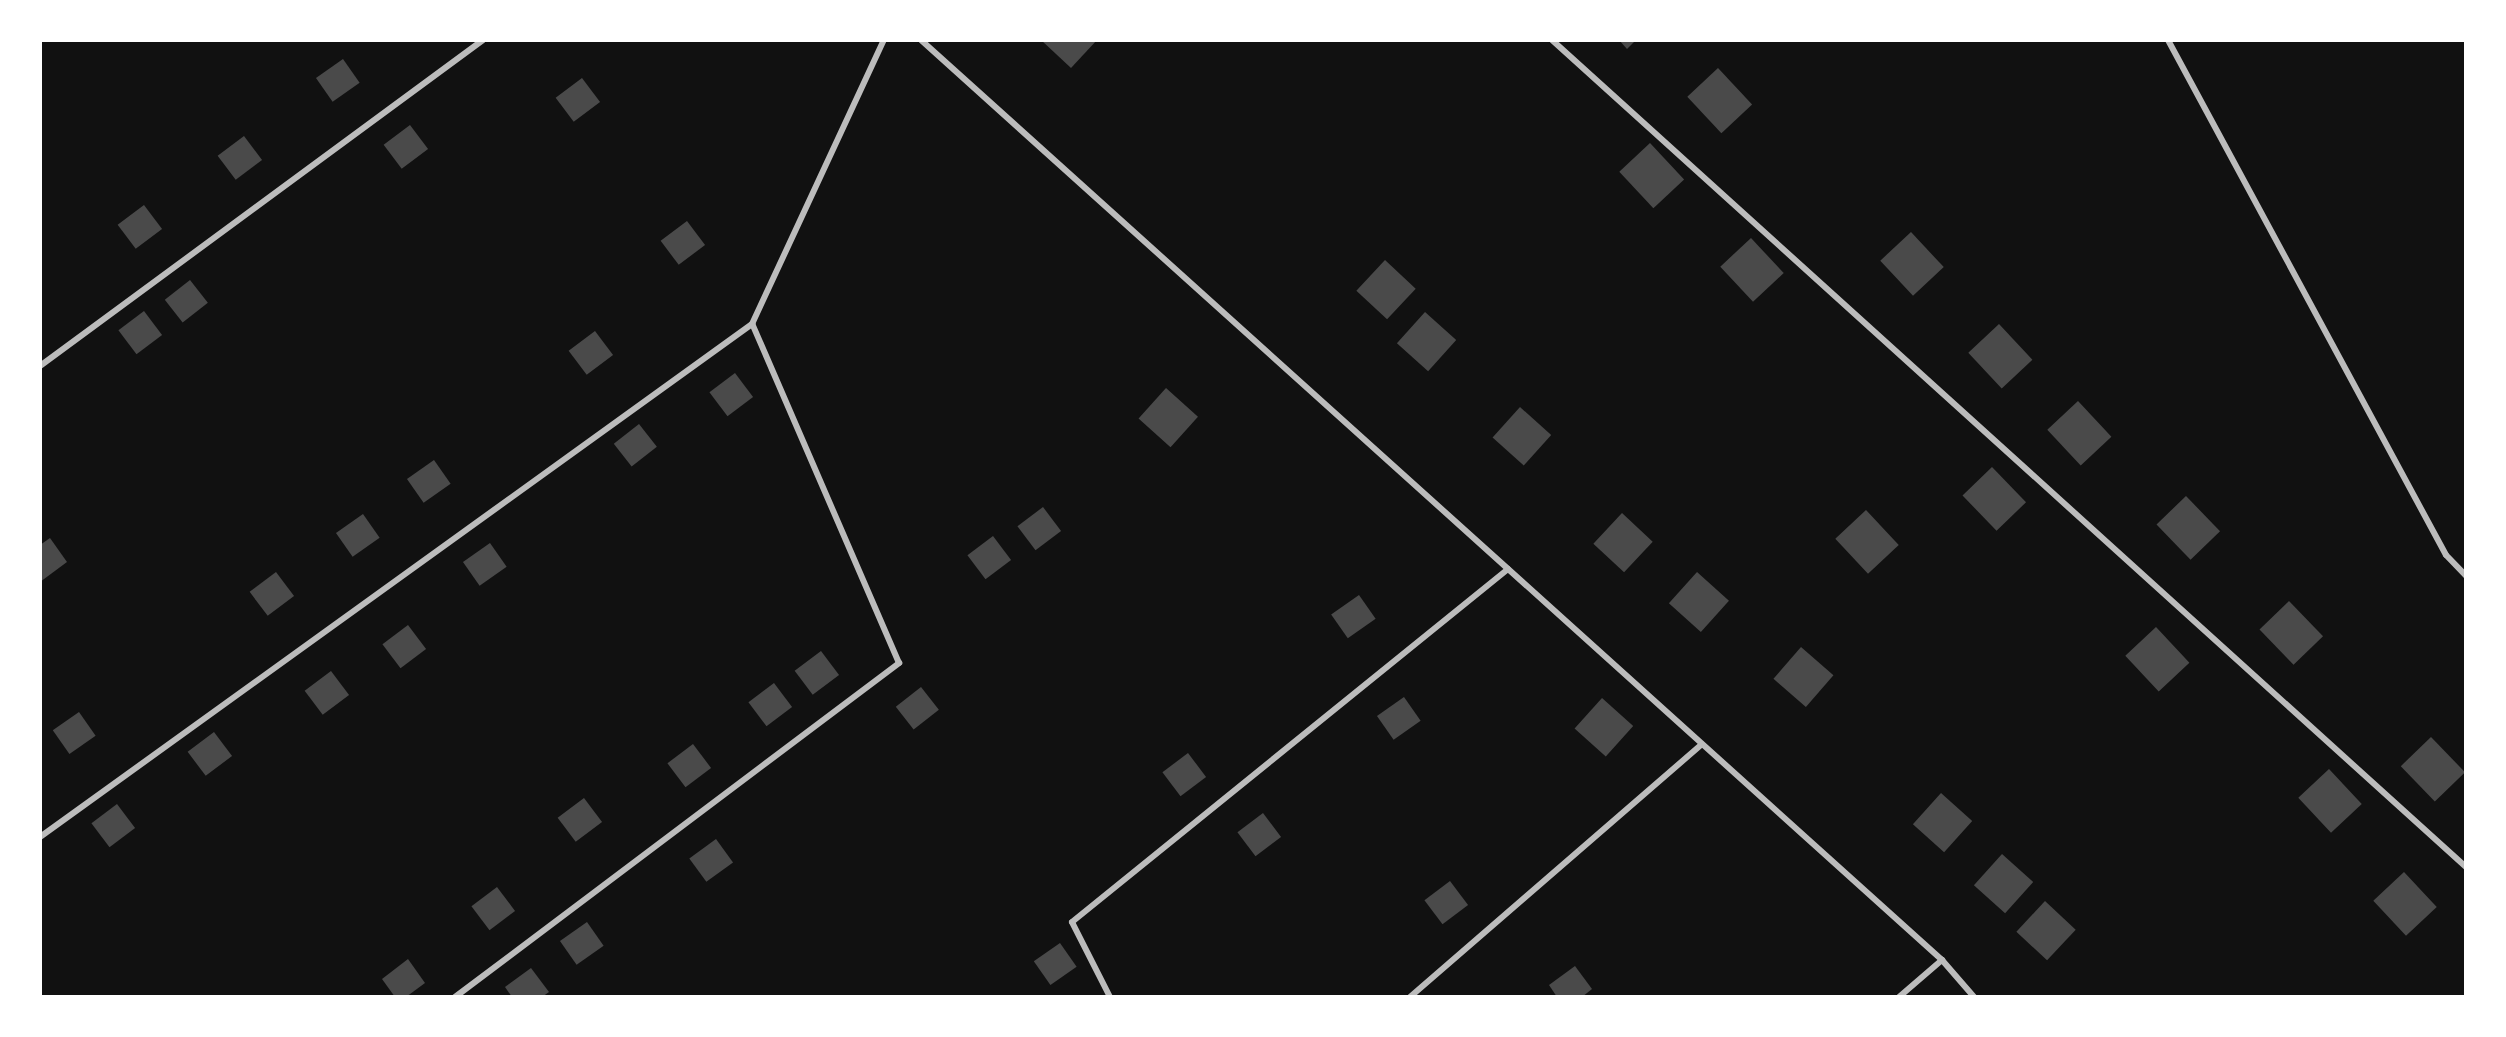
<!DOCTYPE html>
<style>
body{margin:0}
#map{position:relative;width:2506px;height:1037px;overflow:hidden;background:#111;font-family:"PT Sans",sans-serif}
div>[style]{position:absolute}
.building>*{inset:0;background:#4a4a4a;transform-origin:0 0}
.service>*{height:6px;margin:-3px;padding:0 3px;transform-origin:3px;border-radius:3px;background:#bcbcbc}
span{translate:-50% -50%;white-space:nowrap;text-align:center;line-height:1.15;-webkit-text-stroke:6px #fff;paint-order:stroke}
.frame{position:absolute;inset:0;border:42px solid #fff;pointer-events:none}
</style>
<div id="map">
<div class="building">
<i style="clip-path:polygon(1041px 40px,1097px 40px,1071px 68px)"></i>
<i style="clip-path:polygon(1619px 40px,1636px 40px,1627px 49px)"></i>
<i style="left:343px;top:59px;width:29px;height:33px;rotate:55deg"></i>
<i style="left:1718px;top:68px;width:50px;height:42px;rotate:47deg"></i>
<i style="left:582px;top:78px;width:30px;height:33px;rotate:53deg"></i>
<i style="left:410px;top:125px;width:30px;height:33px;rotate:53deg"></i>
<i style="left:244px;top:136px;width:30px;height:33px;rotate:53deg"></i>
<i style="left:1650px;top:143px;width:50px;height:42px;rotate:47deg"></i>
<i style="left:144px;top:205px;width:30px;height:33px;rotate:53deg"></i>
<i style="left:687px;top:221px;width:30px;height:33px;rotate:53deg"></i>
<i style="left:1911px;top:232px;width:48px;height:42px;rotate:47deg"></i>
<i style="left:1751px;top:238px;width:48px;height:42px;rotate:47deg"></i>
<i style="left:1385px;top:260px;width:42px;height:42px;rotate:43deg"></i>
<i style="left:190px;top:280px;width:29px;height:32px;rotate:52deg"></i>
<i style="left:144px;top:311px;width:30px;height:32px;rotate:53deg"></i>
<i style="left:1425px;top:312px;width:42px;height:42px;rotate:42deg"></i>
<i style="left:1999px;top:324px;width:49px;height:42px;rotate:47deg"></i>
<i style="left:595px;top:331px;width:30px;height:33px;rotate:53deg"></i>
<i style="left:735px;top:373px;width:30px;height:32px;rotate:53deg"></i>
<i style="left:1166px;top:388px;width:43px;height:41px;rotate:42deg"></i>
<i style="left:2078px;top:401px;width:49px;height:42px;rotate:47deg"></i>
<i style="left:1520px;top:407px;width:42px;height:41px;rotate:42deg"></i>
<i style="left:639px;top:424px;width:29px;height:32px;rotate:52deg"></i>
<i style="left:434px;top:460px;width:29px;height:33px;rotate:55deg"></i>
<i style="left:1992px;top:467px;width:49px;height:41px;rotate:46deg"></i>
<i style="left:2186px;top:496px;width:49px;height:41px;rotate:46deg"></i>
<i style="left:1043px;top:507px;width:30px;height:32px;rotate:53deg"></i>
<i style="left:1866px;top:510px;width:48px;height:42px;rotate:47deg"></i>
<i style="left:1622px;top:513px;width:42px;height:42px;rotate:43deg"></i>
<i style="left:363px;top:514px;width:29px;height:33px;rotate:55deg"></i>
<i style="left:993px;top:536px;width:30px;height:32px;rotate:53deg"></i>
<i style="clip-path:polygon(50px 538px,67px 562px,40px 582px,40px 545px)"></i>
<i style="left:490px;top:543px;width:29px;height:33px;rotate:55deg"></i>
<i style="left:276px;top:572px;width:30px;height:33px;rotate:53deg"></i>
<i style="left:1697px;top:572px;width:43px;height:42px;rotate:42deg"></i>
<i style="left:1359px;top:595px;width:29px;height:34px;rotate:55deg"></i>
<i style="left:2289px;top:601px;width:49px;height:41px;rotate:46deg"></i>
<i style="left:408px;top:625px;width:30px;height:32px;rotate:53deg"></i>
<i style="left:2156px;top:627px;width:49px;height:42px;rotate:47deg"></i>
<i style="left:1801px;top:647px;width:43px;height:42px;rotate:41deg"></i>
<i style="left:821px;top:651px;width:30px;height:33px;rotate:53deg"></i>
<i style="left:331px;top:671px;width:30px;height:33px;rotate:53deg"></i>
<i style="left:774px;top:683px;width:30px;height:32px;rotate:53deg"></i>
<i style="left:921px;top:687px;width:29px;height:32px;rotate:52deg"></i>
<i style="left:1404px;top:697px;width:29px;height:33px;rotate:55deg"></i>
<i style="left:1602px;top:698px;width:42px;height:41px;rotate:42deg"></i>
<i style="left:79px;top:712px;width:29px;height:32px;rotate:55deg"></i>
<i style="left:214px;top:732px;width:30px;height:33px;rotate:53deg"></i>
<i style="left:2431px;top:737px;width:49px;height:42px;rotate:46deg"></i>
<i style="left:693px;top:744px;width:30px;height:32px;rotate:53deg"></i>
<i style="left:1188px;top:753px;width:30px;height:32px;rotate:53deg"></i>
<i style="left:2329px;top:769px;width:48px;height:42px;rotate:47deg"></i>
<i style="left:1941px;top:793px;width:42px;height:42px;rotate:42deg"></i>
<i style="left:584px;top:798px;width:30px;height:33px;rotate:53deg"></i>
<i style="left:117px;top:804px;width:30px;height:32px;rotate:53deg"></i>
<i style="left:1263px;top:813px;width:30px;height:32px;rotate:53deg"></i>
<i style="left:716px;top:839px;width:29px;height:33px;rotate:54deg"></i>
<i style="left:2002px;top:854px;width:42px;height:42px;rotate:42deg"></i>
<i style="left:2404px;top:872px;width:48px;height:42px;rotate:47deg"></i>
<i style="left:1450px;top:881px;width:30px;height:32px;rotate:53deg"></i>
<i style="left:497px;top:887px;width:30px;height:32px;rotate:53deg"></i>
<i style="left:2045px;top:901px;width:42px;height:42px;rotate:43deg"></i>
<i style="left:587px;top:922px;width:29px;height:33px;rotate:55deg"></i>
<i style="left:1060px;top:943px;width:29px;height:32px;rotate:55deg"></i>
<i style="clip-path:polygon(408px 959px,425px 983px,406px 997px,395px 997px,382px 979px)"></i>
<i style="clip-path:polygon(1575px 966px,1592px 989px,1582px 997px,1557px 997px,1549px 985px)"></i>
<i style="clip-path:polygon(531px 968px,549px 992px,542px 997px,512px 997px,505px 987px)"></i>
</div>
<div class="service">
<i style="left:921px;top:40px;width:1374px;rotate:42.02deg"></i>
<i style="left:1942px;top:960px;width:49px;rotate:49.1deg"></i>
<i style="left:1552px;top:40px;width:1233px;rotate:42.14deg"></i>
<i style="left:2168px;top:40px;width:585px;rotate:61.64deg"></i>
<i style="left:2446px;top:555px;width:29px;rotate:46deg"></i>
<i style="left:40px;top:366px;width:550px;rotate:-36.35deg"></i>
<i style="left:40px;top:837px;width:878px;rotate:-35.77deg"></i>
<i style="left:752px;top:324px;width:313px;rotate:-65.1deg"></i>
<i style="left:455px;top:997px;width:556px;rotate:-36.95deg"></i>
<i style="left:899px;top:663px;width:369px;rotate:-113.4deg"></i>
<i style="left:1110px;top:997px;width:84px;rotate:-116.9deg"></i>
<i style="left:1072px;top:922px;width:561px;rotate:-38.99deg"></i>
<i style="left:1410px;top:997px;width:386px;rotate:-40.9deg"></i>
<i style="left:1899px;top:997px;width:57px;rotate:-40.7deg"></i>
</div>
<div class="frame"></div>
</div>
